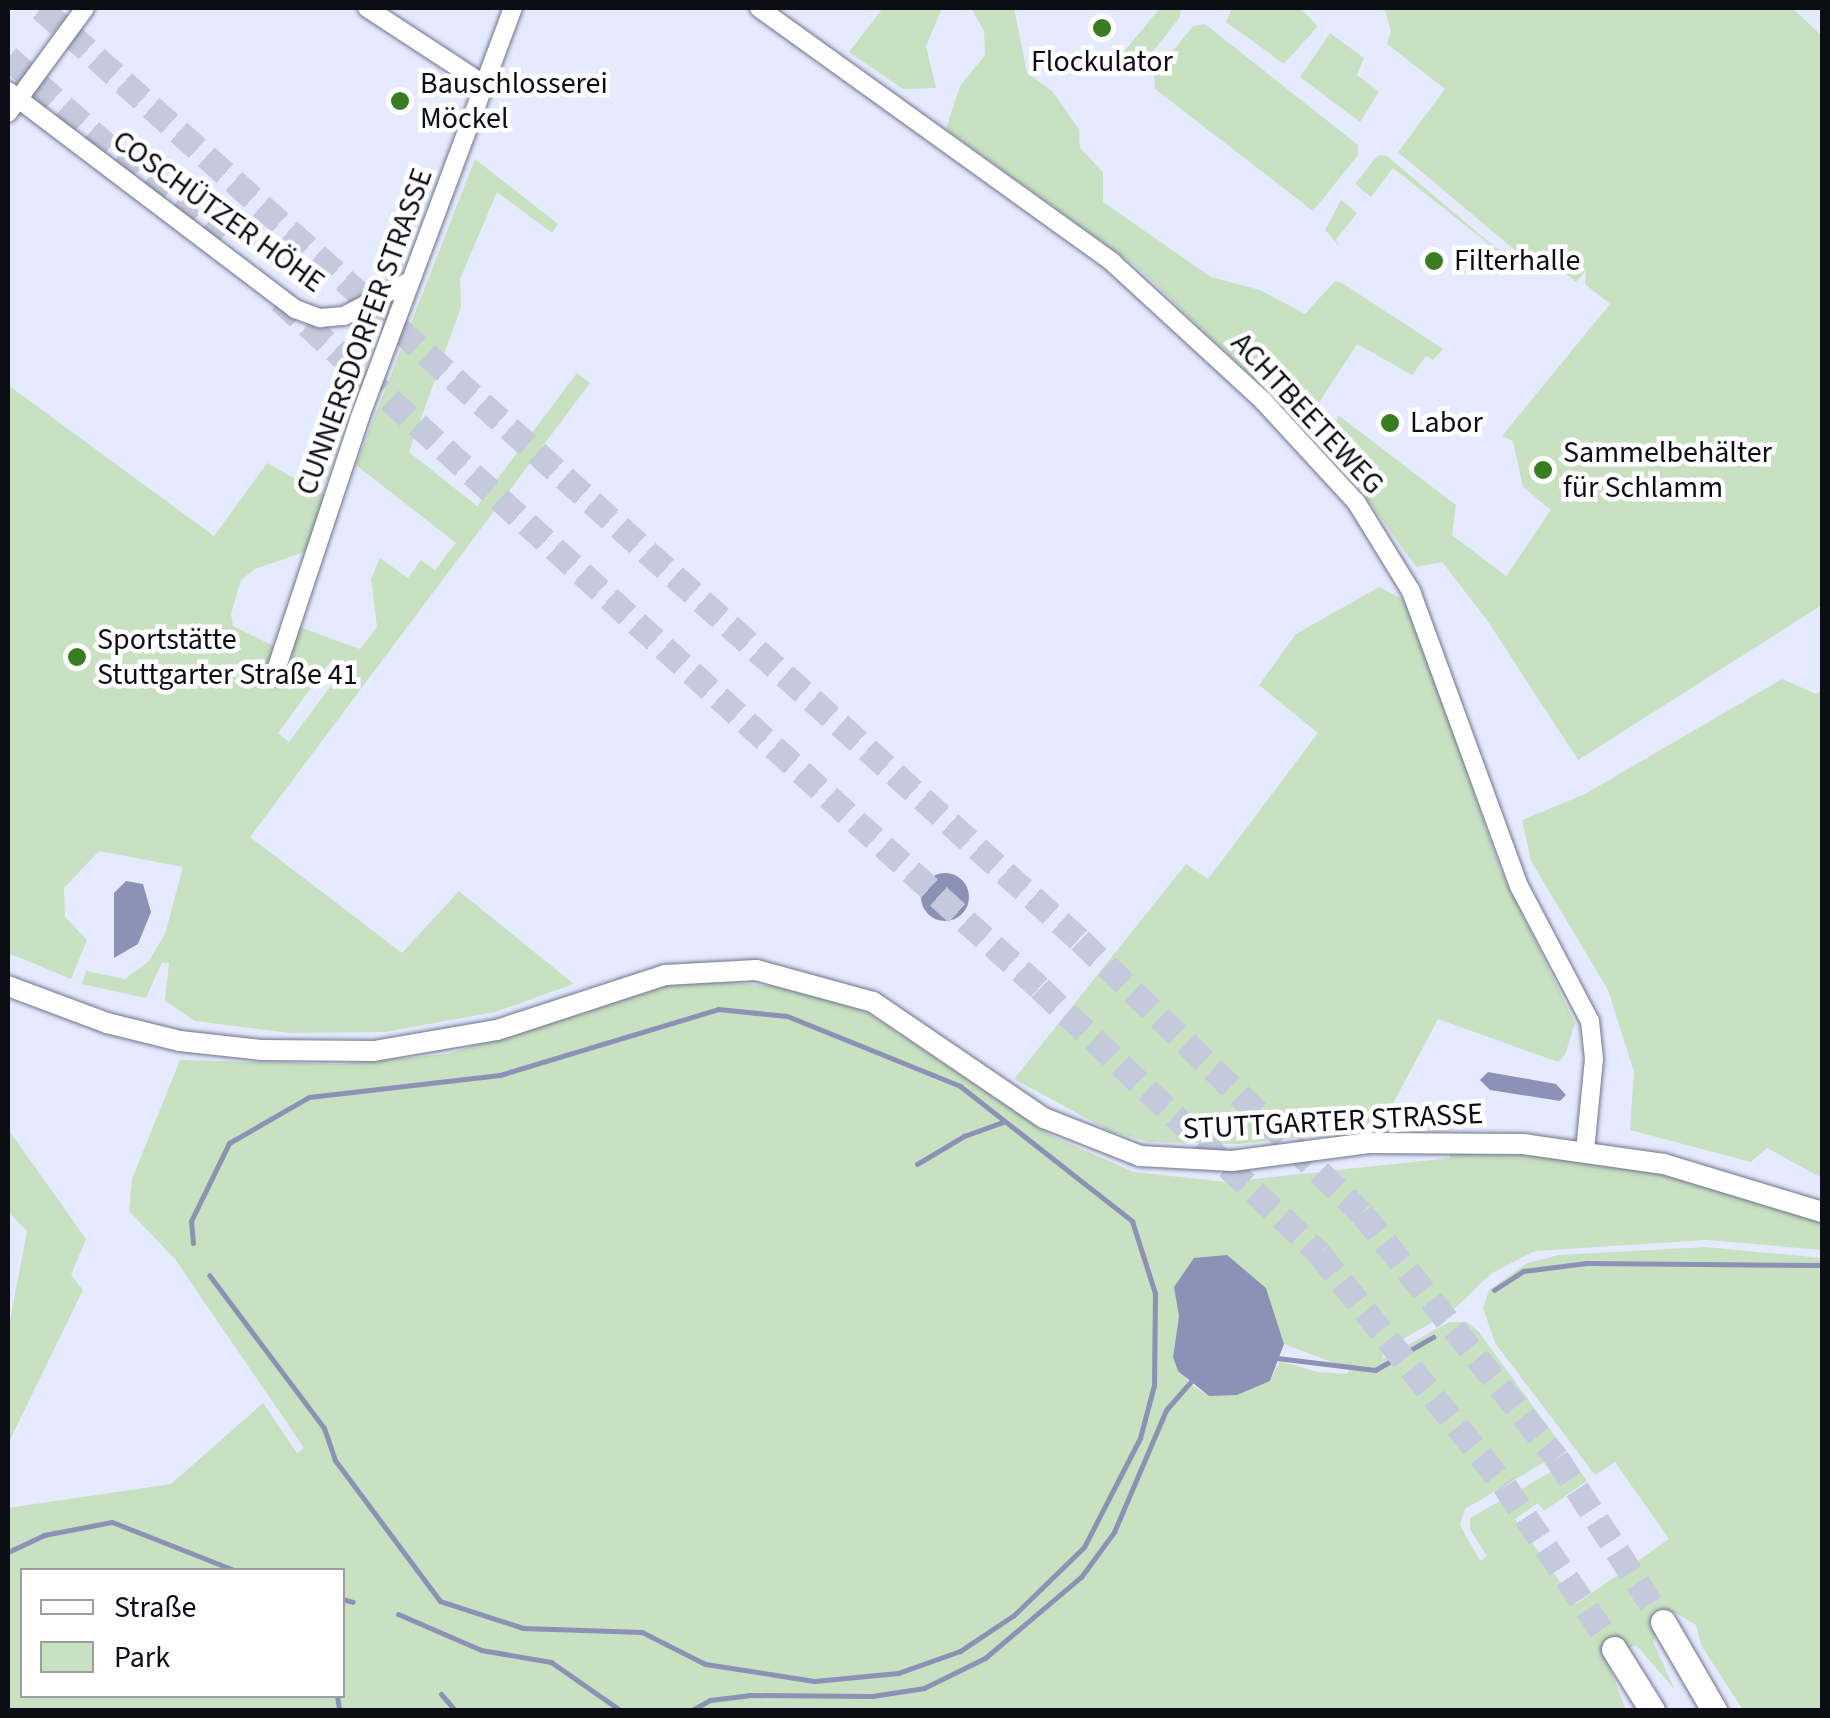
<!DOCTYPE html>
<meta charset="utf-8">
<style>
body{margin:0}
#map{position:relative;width:1830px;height:1718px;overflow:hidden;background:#e6eaff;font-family:"Source Sans 3",sans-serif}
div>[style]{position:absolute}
.green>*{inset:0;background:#c8e1c1}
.water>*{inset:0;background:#8b92b6}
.round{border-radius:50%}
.stream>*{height:5px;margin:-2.5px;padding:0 2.5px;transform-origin:2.5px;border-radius:2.5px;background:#8b92b6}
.highway-tunnel>*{height:25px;margin-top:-12.5px;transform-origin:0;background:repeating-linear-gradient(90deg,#c5c9dc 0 25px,transparent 0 37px)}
.roads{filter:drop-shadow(0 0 2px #6f748a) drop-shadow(0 0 2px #6f748a)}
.minor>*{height:18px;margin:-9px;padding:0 9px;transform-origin:9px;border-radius:9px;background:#fff}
.major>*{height:20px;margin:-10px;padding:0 10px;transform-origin:10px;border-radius:10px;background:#fff}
.highway>*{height:25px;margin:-12.5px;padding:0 12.5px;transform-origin:12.5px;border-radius:12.5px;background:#fff}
.dots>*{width:28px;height:28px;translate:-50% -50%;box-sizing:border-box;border:5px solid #fff;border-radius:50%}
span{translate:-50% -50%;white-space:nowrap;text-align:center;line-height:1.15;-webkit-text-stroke:9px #fff;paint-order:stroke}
.poi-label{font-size:30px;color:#0c0d15}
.left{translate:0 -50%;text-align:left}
.street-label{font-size:30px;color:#0c0d15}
.frame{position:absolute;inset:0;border:10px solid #0c0d15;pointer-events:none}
.legend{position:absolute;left:20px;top:1568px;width:325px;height:130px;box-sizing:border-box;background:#fff;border:2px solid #9e9ea1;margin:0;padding:12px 18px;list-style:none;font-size:30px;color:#0c0d15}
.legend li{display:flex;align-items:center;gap:20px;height:50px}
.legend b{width:50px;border:2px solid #9e9ea1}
</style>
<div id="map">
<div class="green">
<i style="clip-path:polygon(883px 8px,942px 8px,926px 46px,936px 88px,903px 89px,849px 52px)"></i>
<i style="clip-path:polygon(971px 8px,1014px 8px,1027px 73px,1052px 91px,1079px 129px,1080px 148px,1103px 172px,1103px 202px,1211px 277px,1260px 290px,1305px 314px,1335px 281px,1342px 283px,1443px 349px,1433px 360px,1426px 356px,1412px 375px,1357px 344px,1304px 426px,1137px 267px,946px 129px,960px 86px,985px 55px,984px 31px)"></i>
<i style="clip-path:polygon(1160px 8px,1181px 8px,1180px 17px,1140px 68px,1130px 70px,1117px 60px)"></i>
<i style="clip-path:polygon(1232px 8px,1300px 8px,1318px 26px,1284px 64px,1226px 22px)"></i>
<i style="clip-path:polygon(1384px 8px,1792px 8px,1822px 36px,1822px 605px,1578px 760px,1487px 620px,1442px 562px,1416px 567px,1331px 448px,1338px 415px,1456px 505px,1452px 535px,1506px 576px,1551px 510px,1523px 487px,1513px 441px,1502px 436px,1610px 304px,1585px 284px,1586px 270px,1576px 282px,1553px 263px,1543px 274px,1398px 152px,1445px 89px,1387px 44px,1391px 30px)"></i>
<i style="clip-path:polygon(1205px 24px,1358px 145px,1358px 155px,1313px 211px,1155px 89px,1154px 74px,1193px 26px)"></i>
<i style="clip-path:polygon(1330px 33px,1364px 58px,1357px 75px,1379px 92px,1360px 122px,1300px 77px)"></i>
<i style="clip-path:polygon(1378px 155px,1387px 156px,1529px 276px,1393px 168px,1371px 197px,1355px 184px)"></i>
<i style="clip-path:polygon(evenodd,475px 159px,558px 224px,552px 233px,497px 192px,460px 279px,461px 307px,409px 452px,477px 506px,577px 373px,590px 383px,250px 837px,402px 953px,459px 891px,574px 984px,495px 1012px,385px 1032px,290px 1033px,195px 1021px,165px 1001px,169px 963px,162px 962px,146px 998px,82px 984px,86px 971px,125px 979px,148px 962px,165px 934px,183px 867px,99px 851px,64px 888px,65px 917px,87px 940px,71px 979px,8px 953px,8px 385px,214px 536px,267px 463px,333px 500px,318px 547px,255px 569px,241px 580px,231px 614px,233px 626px,282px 650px,291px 624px,360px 649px,377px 627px,371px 579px,380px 558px,408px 578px,421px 560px,435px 570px,456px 543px,356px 465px,475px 159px,333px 658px,345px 667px,289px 742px,278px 733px,333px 658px)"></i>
<i style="clip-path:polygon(1341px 200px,1357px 213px,1336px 240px,1339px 246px,1325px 230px)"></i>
<i style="clip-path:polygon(1379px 587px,1404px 600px,1417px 624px,1500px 869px,1575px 1023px,1565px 1055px,1558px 1062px,1438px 1019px,1380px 1128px,1239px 1144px,1149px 1142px,1110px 1131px,1014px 1079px,1186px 864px,1208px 879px,1318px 733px,1259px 685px,1296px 634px)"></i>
<i style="clip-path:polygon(1782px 679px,1816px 694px,1822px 690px,1822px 1178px,1767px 1148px,1751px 1162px,1630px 1130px,1634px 1072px,1608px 990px,1531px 861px,1522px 820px,1585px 794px)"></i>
<i style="clip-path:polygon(evenodd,715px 981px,803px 989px,868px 1013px,1054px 1137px,1134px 1172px,1226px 1182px,1450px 1158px,1449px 1150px,1567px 1156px,1685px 1178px,1822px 1222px,1822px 1250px,1707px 1240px,1535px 1251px,1492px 1273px,1453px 1310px,1383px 1351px,1382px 1359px,1449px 1322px,1467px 1322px,1479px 1332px,1565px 1450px,1465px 1509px,1460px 1525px,1480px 1561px,1487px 1556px,1470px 1530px,1470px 1518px,1572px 1460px,1587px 1481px,1544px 1511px,1538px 1503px,1515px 1519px,1576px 1604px,1669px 1539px,1615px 1462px,1595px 1475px,1495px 1343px,1483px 1308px,1489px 1290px,1527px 1263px,1559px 1255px,1705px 1247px,1822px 1258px,1822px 1710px,1743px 1710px,1701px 1645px,1696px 1625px,1674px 1612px,1667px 1613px,1653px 1642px,1675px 1690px,1636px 1645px,1606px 1658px,1626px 1710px,8px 1710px,8px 1508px,171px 1484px,263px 1403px,297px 1453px,304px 1448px,175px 1259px,129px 1211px,132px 1179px,180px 1060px,341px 1064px,447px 1054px,666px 986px,715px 981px,1179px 1316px,1275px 1316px,1284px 1344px,1350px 1369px,1347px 1374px,1317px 1372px,1280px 1361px,1270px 1381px,1209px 1396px,1189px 1383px,1173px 1357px,1179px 1316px,715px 981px,22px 1570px,342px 1570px,342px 1696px,22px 1696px,22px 1570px)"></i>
<i style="clip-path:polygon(8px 1129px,86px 1239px,71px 1275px,83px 1290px,8px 1444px,8px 1331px,27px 1231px,8px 1212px)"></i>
</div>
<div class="water">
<i class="round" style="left:921px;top:873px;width:48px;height:48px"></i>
<i style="clip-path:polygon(126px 881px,143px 884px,151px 912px,138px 944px,114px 958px,114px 893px)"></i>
<i style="clip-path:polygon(1488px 1072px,1556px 1084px,1566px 1095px,1560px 1101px,1490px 1090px,1480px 1080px)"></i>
<i style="clip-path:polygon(1227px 1255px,1266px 1288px,1284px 1344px,1270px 1381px,1237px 1395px,1209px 1396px,1178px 1371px,1173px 1357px,1179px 1316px,1174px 1287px,1194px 1258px)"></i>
</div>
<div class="stream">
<i style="left:917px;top:1164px;width:55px;rotate:-30.8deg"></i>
<i style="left:964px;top:1136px;width:41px;rotate:-19.7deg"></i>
<i style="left:193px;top:1243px;width:22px;rotate:-95deg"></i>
<i style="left:191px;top:1221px;width:87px;rotate:-64deg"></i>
<i style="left:229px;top:1143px;width:92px;rotate:-29.9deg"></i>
<i style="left:309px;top:1097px;width:192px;rotate:-6.6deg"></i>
<i style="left:500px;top:1075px;width:228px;rotate:-16.8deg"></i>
<i style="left:718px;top:1009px;width:69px;rotate:5.8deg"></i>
<i style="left:787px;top:1016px;width:187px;rotate:22deg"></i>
<i style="left:960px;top:1086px;width:219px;rotate:38.1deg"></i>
<i style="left:1132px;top:1221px;width:76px;rotate:72.3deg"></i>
<i style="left:1155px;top:1293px;width:92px;rotate:90.6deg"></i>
<i style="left:1154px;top:1385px;width:55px;rotate:104.8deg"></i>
<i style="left:1140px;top:1438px;width:123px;rotate:117.2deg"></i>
<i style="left:1084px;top:1547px;width:98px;rotate:135.8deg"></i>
<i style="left:1014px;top:1615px;width:65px;rotate:146.3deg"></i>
<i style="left:960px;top:1651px;width:66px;rotate:160.5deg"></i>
<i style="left:898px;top:1673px;width:84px;rotate:174.6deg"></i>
<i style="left:814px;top:1681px;width:110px;rotate:-171.1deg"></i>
<i style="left:705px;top:1664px;width:71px;rotate:-153.1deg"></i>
<i style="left:642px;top:1632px;width:119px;rotate:-178.1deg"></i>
<i style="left:523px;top:1628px;width:87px;rotate:-162deg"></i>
<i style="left:440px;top:1601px;width:176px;rotate:-126.7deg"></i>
<i style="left:335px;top:1460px;width:34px;rotate:-109deg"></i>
<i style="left:324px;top:1428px;width:191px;rotate:-126.9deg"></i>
<i style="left:1494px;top:1290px;width:35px;rotate:-33deg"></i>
<i style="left:1523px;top:1271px;width:64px;rotate:-7.1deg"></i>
<i style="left:1587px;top:1263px;width:235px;rotate:0.5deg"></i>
<i style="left:1277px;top:1358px;width:99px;rotate:7deg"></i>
<i style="left:1375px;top:1370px;width:67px;rotate:-29.6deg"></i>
<i style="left:8px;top:1552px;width:40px;rotate:-25deg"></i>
<i style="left:44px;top:1535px;width:69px;rotate:-10.8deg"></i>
<i style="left:112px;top:1522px;width:131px;rotate:21.5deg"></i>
<i style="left:342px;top:1599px;width:11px;rotate:15deg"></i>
<i style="left:398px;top:1614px;width:90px;rotate:23.4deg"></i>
<i style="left:481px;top:1650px;width:71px;rotate:9.7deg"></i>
<i style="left:551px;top:1662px;width:84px;rotate:34.8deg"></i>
<i style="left:441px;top:1694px;width:21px;rotate:49deg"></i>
<i style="left:337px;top:1696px;width:12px;rotate:81deg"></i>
<i style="left:692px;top:1710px;width:21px;rotate:-29deg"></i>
<i style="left:710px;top:1700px;width:39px;rotate:-7deg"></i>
<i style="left:749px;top:1695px;width:123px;rotate:0.5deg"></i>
<i style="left:872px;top:1696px;width:53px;rotate:-8.7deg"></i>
<i style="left:924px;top:1688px;width:68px;rotate:-26.2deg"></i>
<i style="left:985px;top:1658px;width:126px;rotate:-40.2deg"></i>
<i style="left:1081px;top:1577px;width:56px;rotate:-53.7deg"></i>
<i style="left:1114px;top:1532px;width:133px;rotate:-66.9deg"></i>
<i style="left:1166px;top:1410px;width:40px;rotate:-49deg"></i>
</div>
<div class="highway-tunnel">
<i style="left:41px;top:8px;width:1396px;rotate:41.89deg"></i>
<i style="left:1080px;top:940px;width:392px;rotate:44.1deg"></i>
<i style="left:1362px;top:1213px;width:313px;rotate:51.5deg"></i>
<i style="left:1557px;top:1458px;width:195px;rotate:57.1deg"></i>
<i style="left:8px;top:57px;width:280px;rotate:41.7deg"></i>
<i style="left:280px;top:300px;width:1025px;rotate:42.15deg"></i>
<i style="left:1040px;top:988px;width:385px;rotate:43.5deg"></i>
<i style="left:1319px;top:1253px;width:298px;rotate:51.4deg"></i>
<i style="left:1505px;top:1486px;width:196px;rotate:56.2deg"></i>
</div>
<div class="roads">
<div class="minor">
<i style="left:367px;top:8px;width:141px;rotate:33.1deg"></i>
<i style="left:759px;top:8px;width:435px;rotate:35.7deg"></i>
<i style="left:1112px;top:262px;width:207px;rotate:42.6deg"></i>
<i style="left:1264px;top:402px;width:136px;rotate:47.4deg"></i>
<i style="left:1356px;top:502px;width:105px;rotate:58.3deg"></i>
<i style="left:1411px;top:591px;width:314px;rotate:69.9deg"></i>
<i style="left:1519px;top:886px;width:153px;rotate:62.3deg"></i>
<i style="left:1590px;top:1021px;width:38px;rotate:84deg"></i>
<i style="left:1594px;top:1059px;width:91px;rotate:95.6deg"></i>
<i style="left:8px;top:91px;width:360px;rotate:37.2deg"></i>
<i style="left:295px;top:309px;width:27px;rotate:20deg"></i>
<i style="left:320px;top:318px;width:24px;rotate:-5deg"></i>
<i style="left:344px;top:316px;width:72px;rotate:-28deg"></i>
<i style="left:8px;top:113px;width:130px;rotate:-53.7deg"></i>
<i style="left:274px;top:676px;width:273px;rotate:-71.6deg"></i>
<i style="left:360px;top:417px;width:437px;rotate:-69.5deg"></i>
</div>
<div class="major">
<i style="left:8px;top:986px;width:106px;rotate:20.5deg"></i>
<i style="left:107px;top:1023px;width:75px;rotate:13.9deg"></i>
<i style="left:180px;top:1041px;width:81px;rotate:6.3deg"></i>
<i style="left:261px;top:1050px;width:113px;rotate:0.5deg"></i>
<i style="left:374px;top:1051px;width:125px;rotate:-9.7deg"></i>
<i style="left:497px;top:1030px;width:177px;rotate:-18.1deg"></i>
<i style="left:665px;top:975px;width:91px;rotate:-3.1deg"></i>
<i style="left:756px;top:970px;width:121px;rotate:15.3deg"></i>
<i style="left:873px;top:1002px;width:207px;rotate:34.2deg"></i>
<i style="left:1044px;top:1118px;width:103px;rotate:21.6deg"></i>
<i style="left:1140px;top:1156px;width:92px;rotate:3.1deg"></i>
<i style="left:1232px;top:1161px;width:138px;rotate:-7.5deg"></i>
<i style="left:1369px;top:1143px;width:154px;rotate:0.4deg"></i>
<i style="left:1523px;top:1144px;width:142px;rotate:8.1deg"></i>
<i style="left:1664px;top:1164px;width:165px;rotate:16.9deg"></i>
</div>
<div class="highway">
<i style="left:1663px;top:1622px;width:102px;rotate:59.9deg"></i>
<i style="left:1614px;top:1649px;width:72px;rotate:58.1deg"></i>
</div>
</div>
<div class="dots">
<i style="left:1102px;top:28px;background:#397d20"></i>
<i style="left:400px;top:101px;background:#397d20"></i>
<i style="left:1434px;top:261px;background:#397d20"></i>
<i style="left:1390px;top:423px;background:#397d20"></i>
<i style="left:1543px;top:470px;background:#397d20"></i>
<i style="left:77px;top:657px;background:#397d20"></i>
</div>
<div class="poi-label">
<span style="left:1102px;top:62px">Flockulator</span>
<span class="left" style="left:420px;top:101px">Bauschlosserei<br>Möckel</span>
<span class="left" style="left:1454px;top:261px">Filterhalle</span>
<span class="left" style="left:1410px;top:423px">Labor</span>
<span class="left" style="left:1563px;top:470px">Sammelbehälter<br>für Schlamm</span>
<span class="left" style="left:97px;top:657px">Sportstätte<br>Stuttgarter Straße 41</span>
</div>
<div class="street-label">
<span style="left:218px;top:212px;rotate:36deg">COSCHÜTZER HÖHE</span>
<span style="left:365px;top:332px;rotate:-70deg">CUNNERSDORFER STRASSE</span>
<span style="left:1307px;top:414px;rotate:47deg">ACHTBEETEWEG</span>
<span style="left:1333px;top:1122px;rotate:-3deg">STUTTGARTER STRASSE</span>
</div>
<div class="frame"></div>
<ul class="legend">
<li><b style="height:12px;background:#fff"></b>Straße</li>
<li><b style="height:28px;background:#c8e1c1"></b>Park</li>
</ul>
</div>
